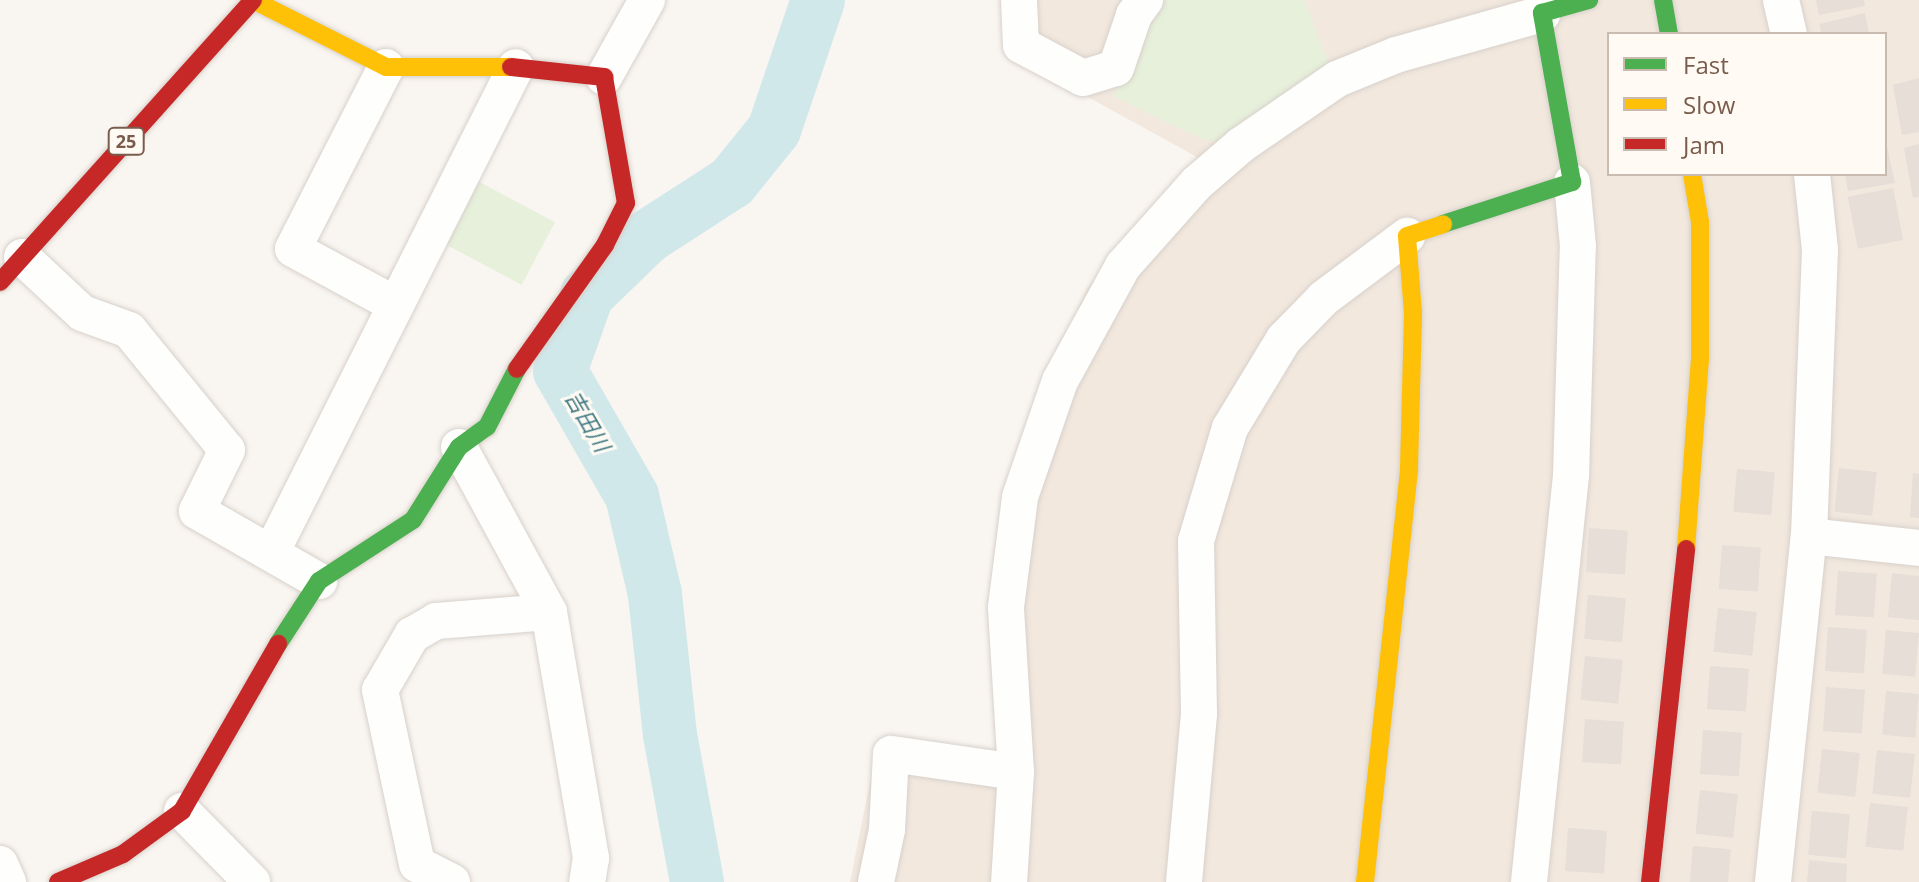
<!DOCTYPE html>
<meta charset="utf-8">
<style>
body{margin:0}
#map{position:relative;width:1919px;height:882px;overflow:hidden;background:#f9f5f0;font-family:"Open Sans","Noto Sans JP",sans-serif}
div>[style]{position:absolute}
.residential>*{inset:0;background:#f2e8de}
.green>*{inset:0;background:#e7f0db;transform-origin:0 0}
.river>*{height:54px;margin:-27px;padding:0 27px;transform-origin:27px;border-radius:27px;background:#d0e8ea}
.building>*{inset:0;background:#e6ded7;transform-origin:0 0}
.roads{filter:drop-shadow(0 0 2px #d7d1cb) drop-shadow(0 0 2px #d7d1cb)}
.street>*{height:36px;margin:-18px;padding:0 18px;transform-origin:18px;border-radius:18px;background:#fefefd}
.fast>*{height:18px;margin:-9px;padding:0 9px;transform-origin:9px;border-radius:9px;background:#4caf50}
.slow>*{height:18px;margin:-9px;padding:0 9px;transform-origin:9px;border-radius:9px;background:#ffc107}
.jam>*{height:18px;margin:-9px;padding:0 9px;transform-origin:9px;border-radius:9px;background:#c62828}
span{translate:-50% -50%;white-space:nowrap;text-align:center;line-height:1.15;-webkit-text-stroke:6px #fffaf3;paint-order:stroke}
.shield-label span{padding:2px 6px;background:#fffaf3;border:2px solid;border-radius:6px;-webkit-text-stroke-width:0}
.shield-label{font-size:18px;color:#7a5c4d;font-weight:700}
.water-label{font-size:22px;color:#437c86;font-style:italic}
.legend{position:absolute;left:1607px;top:32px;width:280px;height:144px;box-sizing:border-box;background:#fffaf3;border:2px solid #cabbb1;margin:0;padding:10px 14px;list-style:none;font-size:24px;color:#7a5c4d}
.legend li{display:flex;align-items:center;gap:16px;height:40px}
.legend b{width:40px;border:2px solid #cabbb1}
</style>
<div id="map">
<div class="residential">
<i style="clip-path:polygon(evenodd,1010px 0,1919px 0,1919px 882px,850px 882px,877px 747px,1003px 753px,995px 546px,1023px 438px,1087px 288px,1197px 157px,1015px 57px,1010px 0,1609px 34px,1885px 34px,1885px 174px,1609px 174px,1609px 34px)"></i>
</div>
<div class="green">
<i style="clip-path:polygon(1165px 0,1304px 0,1331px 69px,1227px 145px,1200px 138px,1113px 96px)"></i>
<i style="left:472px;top:178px;width:94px;height:71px;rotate:28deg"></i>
</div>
<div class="river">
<i style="left:697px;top:882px;width:149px;rotate:-100.4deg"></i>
<i style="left:670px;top:735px;width:142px;rotate:-96.1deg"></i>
<i style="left:655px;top:594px;width:101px;rotate:-103.2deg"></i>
<i style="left:632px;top:496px;width:144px;rotate:-119.9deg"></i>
<i style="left:560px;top:371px;width:81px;rotate:-70.4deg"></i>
<i style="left:587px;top:295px;width:83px;rotate:-44deg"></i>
<i style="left:647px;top:237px;width:101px;rotate:-32.9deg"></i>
<i style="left:732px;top:182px;width:67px;rotate:-51.1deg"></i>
<i style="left:774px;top:130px;width:137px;rotate:-71.3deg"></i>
</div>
<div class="building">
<i style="clip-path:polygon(1816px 0,1864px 0,1865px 6px,1819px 15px)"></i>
<i style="clip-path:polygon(1865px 13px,1869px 34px,1821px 34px,1820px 24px)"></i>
<i style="clip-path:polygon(1919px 78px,1919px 132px,1902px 135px,1893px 85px)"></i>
<i style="clip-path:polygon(1886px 142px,1895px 183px,1848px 191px,1845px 174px,1885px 174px)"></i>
<i style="clip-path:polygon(1919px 144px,1919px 197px,1913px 198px,1904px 148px)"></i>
<i style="left:1893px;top:188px;width:53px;height:46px;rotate:79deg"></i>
<i style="left:1839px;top:468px;width:38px;height:44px;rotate:6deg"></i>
<i style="left:1737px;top:469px;width:38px;height:43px;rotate:5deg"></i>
<i style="clip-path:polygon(1913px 473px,1919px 474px,1919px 518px,1910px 517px)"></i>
<i style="left:1589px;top:528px;width:39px;height:44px;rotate:4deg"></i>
<i style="left:1722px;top:545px;width:39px;height:44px;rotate:4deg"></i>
<i style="left:1838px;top:571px;width:39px;height:44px;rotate:4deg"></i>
<i style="clip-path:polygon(1892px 573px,1919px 576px,1919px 620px,1888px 617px)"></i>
<i style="left:1588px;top:595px;width:38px;height:44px;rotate:5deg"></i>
<i style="left:1718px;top:608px;width:39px;height:44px;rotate:6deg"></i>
<i style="left:1828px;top:627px;width:39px;height:44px;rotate:4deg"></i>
<i style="left:1886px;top:630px;width:33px;height:44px;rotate:5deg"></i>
<i style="left:1585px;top:656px;width:38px;height:44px;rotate:6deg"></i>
<i style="left:1710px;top:666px;width:39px;height:43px;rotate:4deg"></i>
<i style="left:1826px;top:687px;width:39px;height:44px;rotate:4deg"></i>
<i style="left:1886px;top:691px;width:33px;height:44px;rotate:5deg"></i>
<i style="left:1585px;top:719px;width:39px;height:43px;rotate:4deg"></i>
<i style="left:1703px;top:730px;width:39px;height:44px;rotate:4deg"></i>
<i style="left:1822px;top:749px;width:38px;height:44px;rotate:6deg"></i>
<i style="left:1877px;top:750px;width:38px;height:44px;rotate:6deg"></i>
<i style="left:1700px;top:790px;width:38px;height:44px;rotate:6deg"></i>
<i style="left:1870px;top:803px;width:38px;height:44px;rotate:6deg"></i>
<i style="left:1812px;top:811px;width:38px;height:44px;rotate:5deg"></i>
<i style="left:1568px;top:828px;width:39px;height:43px;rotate:4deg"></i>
<i style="left:1693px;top:846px;width:38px;height:36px;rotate:5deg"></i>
<i style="clip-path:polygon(1809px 860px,1847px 864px,1846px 882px,1807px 882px)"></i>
</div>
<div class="roads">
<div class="street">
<i style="left:1019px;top:0;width:45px;rotate:87.5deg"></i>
<i style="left:1021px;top:45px;width:70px;rotate:28deg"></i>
<i style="left:1083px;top:78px;width:34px;rotate:-17deg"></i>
<i style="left:1116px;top:68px;width:56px;rotate:-71.2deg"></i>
<i style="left:1134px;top:15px;width:19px;rotate:-54deg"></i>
<i style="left:1781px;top:0;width:35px;rotate:77deg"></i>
<i style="left:386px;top:67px;width:204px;rotate:117.1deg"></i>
<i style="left:293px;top:249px;width:117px;rotate:28.5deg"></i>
<i style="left:604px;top:77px;width:88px;rotate:-60.8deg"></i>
<i style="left:22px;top:257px;width:82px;rotate:43deg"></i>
<i style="left:82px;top:313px;width:50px;rotate:19.9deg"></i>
<i style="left:129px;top:330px;width:155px;rotate:50.8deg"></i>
<i style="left:227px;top:450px;width:68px;rotate:116.2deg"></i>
<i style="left:197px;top:511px;width:141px;rotate:29.8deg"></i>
<i style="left:459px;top:447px;width:188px;rotate:61.4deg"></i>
<i style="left:549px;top:612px;width:250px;rotate:80.3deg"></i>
<i style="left:591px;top:858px;width:24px;rotate:99deg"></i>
<i style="left:1809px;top:536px;width:111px;rotate:6.2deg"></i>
<i style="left:271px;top:553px;width:544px;rotate:-63.25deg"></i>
<i style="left:1016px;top:772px;width:165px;rotate:-93.5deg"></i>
<i style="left:1006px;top:607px;width:111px;rotate:-82.7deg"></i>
<i style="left:1020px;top:497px;width:123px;rotate:-71deg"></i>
<i style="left:1060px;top:381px;width:131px;rotate:-61.3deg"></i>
<i style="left:1123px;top:266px;width:111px;rotate:-48.3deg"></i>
<i style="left:1197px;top:183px;width:58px;rotate:-40.8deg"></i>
<i style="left:1241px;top:145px;width:116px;rotate:-34.5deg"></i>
<i style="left:1337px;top:79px;width:64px;rotate:-22.1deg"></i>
<i style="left:1396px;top:55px;width:152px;rotate:-15.7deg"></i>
<i style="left:182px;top:811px;width:100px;rotate:45.4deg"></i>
<i style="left:0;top:864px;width:20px;rotate:66deg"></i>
<i style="left:452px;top:882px;width:39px;rotate:-153deg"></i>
<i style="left:417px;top:864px;width:178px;rotate:-102deg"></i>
<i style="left:380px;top:690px;width:64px;rotate:-59.8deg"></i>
<i style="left:412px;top:635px;width:28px;rotate:-30deg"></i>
<i style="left:436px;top:621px;width:113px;rotate:-4.6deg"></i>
<i style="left:876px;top:882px;width:53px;rotate:-78.1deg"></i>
<i style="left:887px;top:830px;width:76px;rotate:-87deg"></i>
<i style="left:891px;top:754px;width:126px;rotate:8.2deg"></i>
<i style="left:1016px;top:772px;width:110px;rotate:93.6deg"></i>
<i style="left:1184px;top:882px;width:169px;rotate:-84.9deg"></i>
<i style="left:1199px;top:714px;width:173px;rotate:-91deg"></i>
<i style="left:1196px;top:541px;width:118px;rotate:-73.3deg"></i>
<i style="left:1230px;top:428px;width:104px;rotate:-58.8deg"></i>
<i style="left:1284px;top:339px;width:57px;rotate:-45.7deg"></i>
<i style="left:1324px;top:298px;width:104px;rotate:-36.8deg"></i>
<i style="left:1529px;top:882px;width:408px;rotate:-84.1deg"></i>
<i style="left:1571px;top:476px;width:230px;rotate:-88.3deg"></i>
<i style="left:1578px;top:246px;width:64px;rotate:-95.4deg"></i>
<i style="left:1773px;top:882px;width:348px;rotate:-84.1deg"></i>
<i style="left:1809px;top:536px;width:286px;rotate:-87.8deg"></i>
<i style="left:1820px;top:250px;width:76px;rotate:-96deg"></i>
</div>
<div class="fast">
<i style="left:1663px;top:0;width:35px;rotate:80deg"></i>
<i style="left:1443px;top:224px;width:136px;rotate:-18deg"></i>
<i style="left:1572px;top:182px;width:172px;rotate:-100.1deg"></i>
<i style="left:1542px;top:13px;width:49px;rotate:-15.5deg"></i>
<i style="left:278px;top:644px;width:75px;rotate:-56.9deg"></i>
<i style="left:319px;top:581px;width:112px;rotate:-33deg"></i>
<i style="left:413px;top:520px;width:86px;rotate:-57.8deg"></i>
<i style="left:459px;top:447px;width:34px;rotate:-36deg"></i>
<i style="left:487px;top:427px;width:65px;rotate:-62.7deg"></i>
</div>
<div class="slow">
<i style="left:253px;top:0;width:149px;rotate:26.7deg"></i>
<i style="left:386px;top:67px;width:125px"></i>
<i style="left:1686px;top:549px;width:191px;rotate:-85.8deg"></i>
<i style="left:1700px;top:359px;width:137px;rotate:-90deg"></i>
<i style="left:1700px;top:222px;width:49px;rotate:-99.5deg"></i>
<i style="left:1365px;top:882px;width:416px;rotate:-83.9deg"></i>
<i style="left:1409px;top:468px;width:155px;rotate:-88.5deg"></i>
<i style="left:1413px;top:313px;width:77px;rotate:-94.5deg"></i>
<i style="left:1407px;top:236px;width:38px;rotate:-18deg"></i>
</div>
<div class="jam">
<i style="left:511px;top:67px;width:94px;rotate:6.1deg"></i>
<i style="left:604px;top:77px;width:128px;rotate:80.1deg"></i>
<i style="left:626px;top:203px;width:47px;rotate:116.6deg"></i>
<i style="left:605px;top:245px;width:152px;rotate:125.4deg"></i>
<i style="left:0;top:282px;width:379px;rotate:-48.1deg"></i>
<i style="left:58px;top:882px;width:71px;rotate:-23.3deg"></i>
<i style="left:123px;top:854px;width:73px;rotate:-36.1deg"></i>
<i style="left:182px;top:811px;width:193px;rotate:-60.1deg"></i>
<i style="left:1650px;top:882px;width:335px;rotate:-83.8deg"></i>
</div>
</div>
<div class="shield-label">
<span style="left:126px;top:141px">25</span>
</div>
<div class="water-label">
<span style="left:588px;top:421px;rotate:60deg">吉田川</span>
</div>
<ul class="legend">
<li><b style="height:10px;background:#4caf50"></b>Fast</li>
<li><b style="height:10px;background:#ffc107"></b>Slow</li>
<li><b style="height:10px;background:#c62828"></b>Jam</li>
</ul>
</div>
